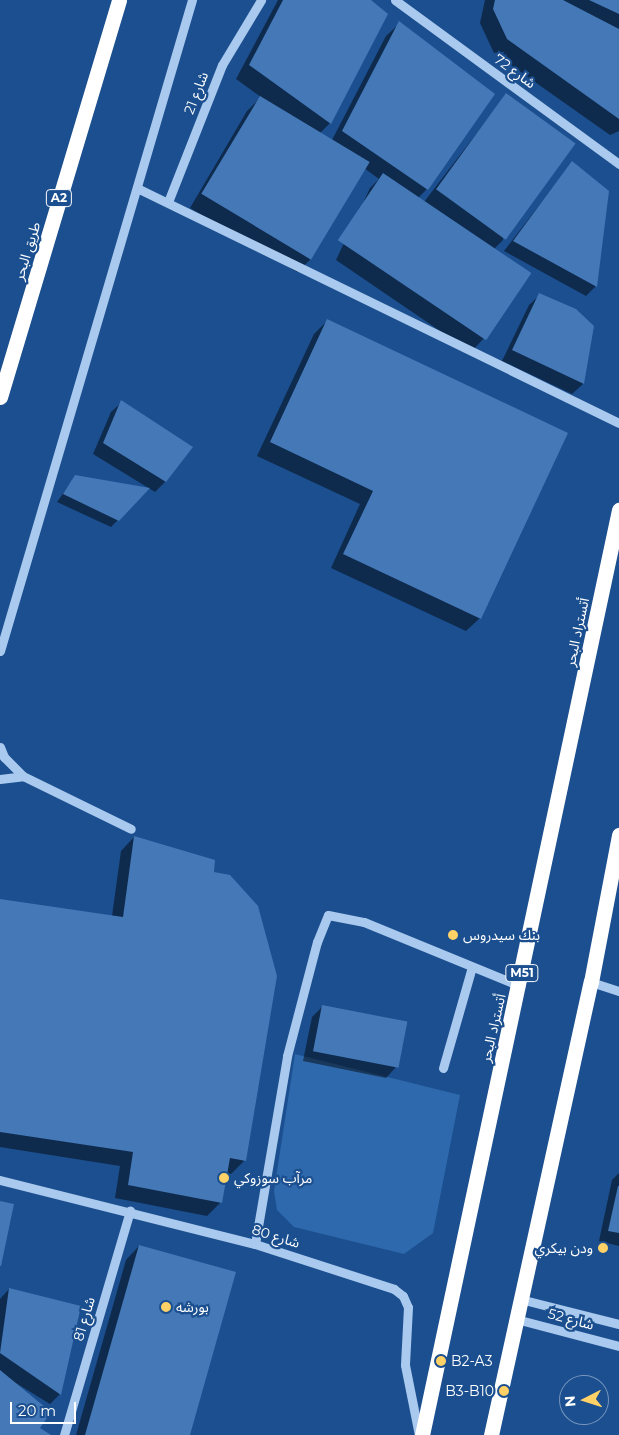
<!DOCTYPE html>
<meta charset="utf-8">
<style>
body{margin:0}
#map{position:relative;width:619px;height:1435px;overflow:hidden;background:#1b4f8f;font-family:Montserrat,"Noto Sans Arabic",sans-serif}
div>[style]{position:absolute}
.green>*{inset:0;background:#2e69ad}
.shadow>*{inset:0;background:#0007}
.building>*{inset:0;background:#4478b7;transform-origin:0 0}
.minor>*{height:9px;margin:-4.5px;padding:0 4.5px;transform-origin:4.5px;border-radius:4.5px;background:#a9c9ee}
.highway>*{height:15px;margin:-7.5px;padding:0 7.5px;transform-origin:7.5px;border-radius:7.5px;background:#fff}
.dots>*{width:14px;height:14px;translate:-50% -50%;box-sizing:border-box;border:2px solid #1b4f8f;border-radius:50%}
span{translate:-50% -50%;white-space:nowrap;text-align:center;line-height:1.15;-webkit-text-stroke:4.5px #1b4f8f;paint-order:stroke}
.shield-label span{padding:1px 4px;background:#1b4f8f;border:1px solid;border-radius:4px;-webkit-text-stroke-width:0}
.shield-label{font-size:12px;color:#fff;font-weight:700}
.street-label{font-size:14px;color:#fff}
.poi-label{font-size:14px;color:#fff}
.left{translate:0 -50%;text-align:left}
.right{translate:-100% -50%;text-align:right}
.north{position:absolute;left:559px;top:1375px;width:50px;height:50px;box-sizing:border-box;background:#1b4f8f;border:1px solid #7695bc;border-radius:50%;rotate:265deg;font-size:14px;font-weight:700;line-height:20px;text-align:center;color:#fff}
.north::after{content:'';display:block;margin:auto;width:18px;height:22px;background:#ffd166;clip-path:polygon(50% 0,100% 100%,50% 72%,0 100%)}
.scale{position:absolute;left:10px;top:1402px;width:66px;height:22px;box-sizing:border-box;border:2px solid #fff;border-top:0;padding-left:6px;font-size:15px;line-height:18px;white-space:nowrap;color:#fff;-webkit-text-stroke:4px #1b4f8f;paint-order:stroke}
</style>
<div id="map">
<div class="green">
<i style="clip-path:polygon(295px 1054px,460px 1095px,433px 1233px,404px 1254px,294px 1227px,277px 1210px,274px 1191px)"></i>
</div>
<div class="shadow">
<i style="clip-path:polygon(278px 0,369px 0,330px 123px,320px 133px,332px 140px,386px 36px,400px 23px,427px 189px,418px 198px,424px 202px,506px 95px,503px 240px,494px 249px,484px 338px,471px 352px,336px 260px,370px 188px,379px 179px,364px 168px,311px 259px,297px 272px,190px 208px,247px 111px,261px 97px,236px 79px)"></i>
<i style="clip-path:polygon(485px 0,619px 0,619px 131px,610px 135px,494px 53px,480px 23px)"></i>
<i style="clip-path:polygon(572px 163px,596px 286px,586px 296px,504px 251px)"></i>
<i style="clip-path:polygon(540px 295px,593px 326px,583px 384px,572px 394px,502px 361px,529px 305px)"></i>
<i style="clip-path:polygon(327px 321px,480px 618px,466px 631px,331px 568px,360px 504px,257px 456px,314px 334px)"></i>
<i style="clip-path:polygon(122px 402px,166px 481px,155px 492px,93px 454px,111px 412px)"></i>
<i style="clip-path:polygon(75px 477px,148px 489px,111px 527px,57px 502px)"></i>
<i style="clip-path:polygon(134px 837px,212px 873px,275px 976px,244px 1161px,231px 1174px,226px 1173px,221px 1202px,207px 1216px,115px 1198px,120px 1166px,0 1147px,0 900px,112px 916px,121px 851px)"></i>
<i style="clip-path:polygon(323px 1006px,396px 1067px,386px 1078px,303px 1061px,312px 1017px)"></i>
<i style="clip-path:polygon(619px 1173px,619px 1246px,599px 1241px,612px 1180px)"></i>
<i style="clip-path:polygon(139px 1246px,189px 1435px,76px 1435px,126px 1260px)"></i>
<i style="clip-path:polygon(9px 1289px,60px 1394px,50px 1404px,11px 1380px,39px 1429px,49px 1435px,0 1435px,0 1299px)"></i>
</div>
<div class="building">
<i style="clip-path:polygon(283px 0,371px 0,388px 14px,331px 124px,249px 65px)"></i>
<i style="clip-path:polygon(495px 0,563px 0,619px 29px,619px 119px,507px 39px,493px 9px)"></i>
<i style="clip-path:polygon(589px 0,619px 0,619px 14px)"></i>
<i style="clip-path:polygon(399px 21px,495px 94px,428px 190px,342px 131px)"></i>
<i style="left:506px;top:93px;width:86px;height:119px;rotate:36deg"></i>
<i style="left:260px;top:96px;width:128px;height:114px;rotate:31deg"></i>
<i style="clip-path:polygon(572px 161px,609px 191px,597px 287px,513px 241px)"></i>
<i style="left:383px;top:173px;width:179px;height:81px;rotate:34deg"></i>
<i style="clip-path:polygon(539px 293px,576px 309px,594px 326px,584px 384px,512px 350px)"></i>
<i style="clip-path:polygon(327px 319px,568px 433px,481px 619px,343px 554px,373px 491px,270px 442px)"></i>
<i style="clip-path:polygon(121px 400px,193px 447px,166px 482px,103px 443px)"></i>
<i style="clip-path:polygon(75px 475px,150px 488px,119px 521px,63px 494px)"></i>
<i style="clip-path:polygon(134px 836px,215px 860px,214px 872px,230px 875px,258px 906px,277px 976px,246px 1161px,230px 1158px,222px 1203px,128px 1185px,133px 1152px,0 1132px,0 899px,123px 917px)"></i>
<i style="left:322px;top:1005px;width:87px;height:47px;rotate:11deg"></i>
<i style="clip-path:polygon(618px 1186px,619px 1186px,619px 1233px,608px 1231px)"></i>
<i style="clip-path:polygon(0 1201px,14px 1204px,1px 1266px,0 1266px)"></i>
<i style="clip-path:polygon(139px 1245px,236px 1272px,190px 1435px,85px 1435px)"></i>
<i style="clip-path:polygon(9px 1288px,81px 1306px,61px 1395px,0 1353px)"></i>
<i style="clip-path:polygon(0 1370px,51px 1412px,40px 1428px,51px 1435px,0 1435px)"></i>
</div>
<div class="minor">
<i style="left:395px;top:0;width:278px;rotate:36.2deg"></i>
<i style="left:137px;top:188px;width:536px;rotate:25.99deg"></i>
<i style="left:168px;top:202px;width:147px;rotate:-68.5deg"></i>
<i style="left:222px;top:65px;width:76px;rotate:-59deg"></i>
<i style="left:0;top:651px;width:679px;rotate:-73.57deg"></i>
<i style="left:0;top:747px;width:11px;rotate:68deg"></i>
<i style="left:4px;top:757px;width:27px;rotate:45deg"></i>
<i style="left:23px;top:776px;width:120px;rotate:26.1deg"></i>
<i style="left:0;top:779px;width:23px;rotate:-7deg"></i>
<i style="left:591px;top:982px;width:29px;rotate:18deg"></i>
<i style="left:443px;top:1068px;width:105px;rotate:-74deg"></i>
<i style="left:0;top:1180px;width:263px;rotate:14.1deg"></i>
<i style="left:255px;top:1244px;width:146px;rotate:17.9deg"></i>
<i style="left:394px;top:1289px;width:11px;rotate:38deg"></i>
<i style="left:403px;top:1296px;width:12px;rotate:66deg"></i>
<i style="left:408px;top:1307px;width:58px;rotate:93deg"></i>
<i style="left:405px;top:1365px;width:71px;rotate:78.7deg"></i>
<i style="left:255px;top:1244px;width:191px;rotate:-80.3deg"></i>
<i style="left:287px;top:1056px;width:118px;rotate:-75.3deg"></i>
<i style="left:317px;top:942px;width:29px;rotate:-68deg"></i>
<i style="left:328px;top:915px;width:37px;rotate:11deg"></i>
<i style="left:364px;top:922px;width:169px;rotate:22.3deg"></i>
<i style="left:520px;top:1299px;width:102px;rotate:14.2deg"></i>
<i style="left:516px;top:1319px;width:106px;rotate:14.7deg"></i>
<i style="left:64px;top:1435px;width:234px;rotate:-73.6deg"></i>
</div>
<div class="highway">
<i style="left:0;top:397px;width:414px;rotate:-73.3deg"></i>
<i style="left:422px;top:1435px;width:946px;rotate:-77.98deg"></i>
<i style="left:491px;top:1435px;width:464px;rotate:-77.6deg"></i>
<i style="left:591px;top:982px;width:150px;rotate:-79.2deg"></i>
</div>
<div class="dots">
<i style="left:453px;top:935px;background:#ffd166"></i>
<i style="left:224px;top:1178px;background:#ffd166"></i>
<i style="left:603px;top:1248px;background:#ffd166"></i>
<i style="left:166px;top:1307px;background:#ffd166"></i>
<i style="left:441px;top:1361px;background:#ffd166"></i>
<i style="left:504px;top:1391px;background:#ffd166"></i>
</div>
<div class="shield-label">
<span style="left:59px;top:198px">A2</span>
<span style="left:522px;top:973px">M51</span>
</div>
<div class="street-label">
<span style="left:515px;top:71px;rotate:36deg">شارع 72</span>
<span style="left:196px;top:93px;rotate:-69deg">شارع 21</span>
<span style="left:27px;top:251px;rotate:-73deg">طريق البحر</span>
<span style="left:577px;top:632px;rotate:-78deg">أتستراد البحر</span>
<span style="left:493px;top:1028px;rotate:-77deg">أتستراد البحر</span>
<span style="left:276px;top:1236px;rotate:17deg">شارع 80</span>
<span style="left:84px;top:1319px;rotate:-74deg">شارع 81</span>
<span style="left:571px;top:1319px;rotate:15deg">شارع 52</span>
</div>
<div class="poi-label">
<span class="left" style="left:463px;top:935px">بنك سيدروس</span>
<span class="left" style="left:234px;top:1178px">مرآب سوزوكي</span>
<span class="right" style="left:593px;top:1248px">ودن بيكري</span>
<span class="left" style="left:176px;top:1307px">بورشه</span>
<span class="left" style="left:451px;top:1361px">B2-A3</span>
<span class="right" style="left:494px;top:1391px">B3-B10</span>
</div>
<div class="north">N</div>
<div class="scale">20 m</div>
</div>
